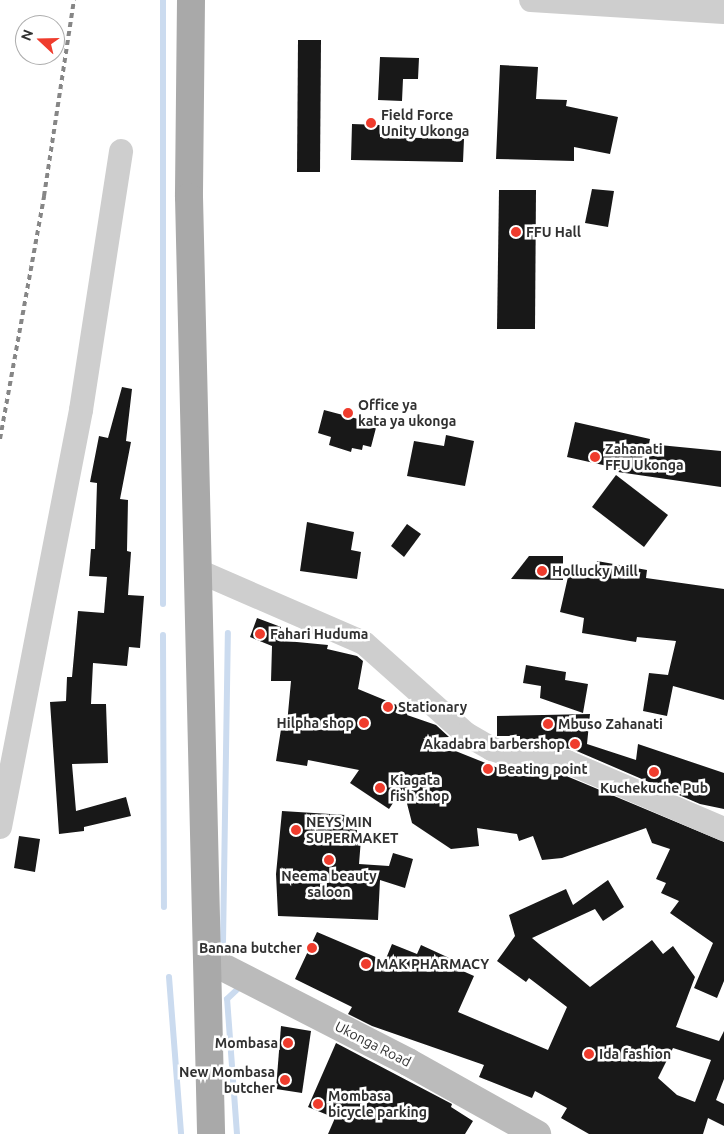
<!DOCTYPE html>
<html>
<head>
<meta charset="utf-8">
<style>
  body { margin:0 }
  #map { position:relative; width:724px; height:1134px; overflow:hidden; background:#fff; font-family:Ubuntu,sans-serif }
  div>[style] { position:absolute }
  [style*='--x'] { left:calc(var(--x)*1px); top:calc(var(--y)*1px); width:calc(var(--w)*1px); rotate:calc(var(--a)*1deg) }
  .stream>* { height:6px; margin:-3px; padding:0 3px; transform-origin:3px; border-radius:3px; background:#cbdbef }
  .building>* { inset:0; background:#181818 }
  .street>* { height:24px; margin:-12px; padding:0 12px; transform-origin:12px; border-radius:12px; background:#cecece }
  .secondary>* { height:28px; margin:-14px; padding:0 14px; transform-origin:14px; border-radius:14px; background:#bbb }
  .primary>* { height:28px; margin:-14px; padding:0 14px; transform-origin:14px; border-radius:14px; background:#a9a9a9 }
  .rail>* { height:4px; margin-top:-2px; transform-origin:0; background:repeating-linear-gradient(90deg,#868686 0 5px,transparent 0 9px) }
  .dots>* { width:14px; height:14px; translate:-50% -50%; box-sizing:border-box; border:2px solid #fff; border-radius:50% }
  span { translate:-50% -50%; white-space:nowrap; text-align:center; line-height:1.15; -webkit-text-stroke:5px #fff; paint-order:stroke }
  .poi-label { font-size:14px; color:#313131; font-weight:700 }
  .left { translate:0 -50%; text-align:left }
  .right { translate:-100% -50%; text-align:right }
  .street-label { font-size:14px; color:#313131 }
  .north { position:absolute; left:15px; top:15px; width:50px; height:50px; box-sizing:border-box; background:#fff; border:1px solid #adadad; border-radius:50%; rotate:291deg; font-size:14px; font-weight:700; line-height:20px; text-align:center; color:#313131 }
  .north::after { content:''; display:block; margin:auto; width:18px; height:22px; background:#ef3c2d; clip-path:polygon(50% 0,100% 100%,50% 72%,0 100%) }
</style>
</head>
<body>
<div id="map">
  <div class="stream">
    <div style="--x:163;--y:604;--w:604;--a:-90"></div>
    <div style="--x:163;--y:635;--w:272;--a:89.8"></div>
    <div style="--x:223;--y:943;--w:310;--a:-89.1"></div>
    <div style="--x:169;--y:977;--w:157;--a:85.6"></div>
    <div style="--x:237;--y:1134;--w:135;--a:-94.2"></div>
    <div style="--x:227;--y:999;--w:21;--a:-43"></div>
  </div>
  <div class="building">
    <div style="clip-path:polygon(298px 40px,321px 40px,320px 172px,297px 172px)"></div>
    <div style="clip-path:polygon(380px 57px,419px 58px,418px 79px,403px 79px,402px 101px,378px 100px)"></div>
    <div style="clip-path:polygon(500px 65px,538px 67px,536px 99px,567px 100px,566px 106px,618px 117px,610px 154px,574px 147px,574px 161px,496px 159px)"></div>
    <div style="clip-path:polygon(352px 124px,380px 125px,380px 137px,464px 139px,463px 162px,351px 160px)"></div>
    <div style="clip-path:polygon(592px 189px,614px 191px,608px 227px,585px 223px)"></div>
    <div style="clip-path:polygon(499px 190px,536px 190px,535px 329px,497px 329px)"></div>
    <div style="clip-path:polygon(122px 387px,132px 389px,126px 441px,131px 442px,120px 499px,128px 500px,127px 551px,131px 552px,128px 595px,144px 596px,140px 648px,129px 647px,127px 666px,93px 663px,91px 704px,106px 704px,108px 763px,72px 764px,76px 811px,126px 797px,131px 816px,84px 827px,84px 831px,59px 834px,50px 702px,66px 701px,67px 677px,72px 677px,78px 611px,104px 613px,107px 577px,89px 576px,91px 549px,95px 549px,97px 483px,90px 482px,99px 436px,108px 438px)"></div>
    <div style="clip-path:polygon(324px 410px,377px 424px,371px 447px,363px 445px,362px 450px,352px 448px,351px 452px,329px 445px,331px 437px,318px 433px)"></div>
    <div style="clip-path:polygon(575px 422px,650px 439px,649px 444px,721px 451px,721px 487px,618px 472px,621px 469px,567px 457px)"></div>
    <div style="clip-path:polygon(446px 435px,474px 441px,465px 486px,407px 476px,414px 441px,444px 446px)"></div>
    <div style="clip-path:polygon(616px 475px,668px 515px,644px 547px,592px 507px)"></div>
    <div style="clip-path:polygon(307px 522px,354px 532px,351px 550px,361px 552px,357px 579px,300px 571px)"></div>
    <div style="clip-path:polygon(407px 524px,421px 534px,404px 557px,391px 546px)"></div>
    <div style="clip-path:polygon(529px 556px,563px 556px,563px 580px,511px 579px)"></div>
    <div style="clip-path:polygon(597px 561px,647px 570px,646px 578px,724px 589px,724px 700px,673px 686px,667px 716px,643px 711px,649px 673px,668px 675px,676px 641px,637px 637px,636px 642px,582px 633px,584px 618px,560px 612px,570px 568px,595px 573px)"></div>
    <div style="clip-path:polygon(257px 618px,281px 627px,276px 640px,328px 645px,327px 649px,357px 656px,363px 661px,358px 689px,409px 710px,407px 715px,436px 725px,449px 737px,423px 738px,518px 776px,518px 771px,564px 775px,724px 842px,724px 981px,717px 998px,694px 988px,713px 943px,670px 913px,679px 901px,661px 893px,666px 883px,656px 879px,670px 849px,652px 843px,646px 828px,562px 858px,542px 860px,533px 836px,519px 841px,517px 834px,477px 828px,479px 846px,451px 849px,412px 823px,403px 788px,389px 809px,350px 783px,359px 770px,308px 760px,307px 766px,276px 761px,282px 723px,287px 724px,291px 681px,271px 681px,272px 646px,250px 637px)"></div>
    <div style="clip-path:polygon(526px 665px,566px 672px,565px 680px,588px 684px,583px 713px,540px 698px,541px 686px,523px 683px)"></div>
    <div style="clip-path:polygon(590px 714px,587px 744px,636px 760px,638px 744px,724px 773px,724px 809px,700px 804px,572px 749px,520px 744px,520px 736px,497px 736px,497px 716px)"></div>
    <div style="clip-path:polygon(282px 811px,346px 815px,346px 828px,357px 830px,356px 839px,361px 839px,359px 864px,389px 866px,393px 853px,413px 859px,405px 888px,380px 880px,378px 920px,278px 916px,276px 874px)"></div>
    <div style="clip-path:polygon(19px 836px,40px 839px,35px 872px,14px 868px)"></div>
    <div style="clip-path:polygon(evenodd,608px 880px,624px 907px,603px 921px,595px 909px,532px 938px,590px 987px,652px 940px,663px 954px,673px 946px,695px 977px,676px 1027px,719px 1041px,724px 1031px,724px 1079px,716px 1100px,724px 1104px,724px 1126px,708px 1118px,703px 1134px,589px 1134px,561px 1118px,567px 1108px,535px 1091px,532px 1098px,479px 1077px,484px 1065px,372px 1026px,348px 1014px,352px 1007px,295px 979px,317px 932px,385px 961px,392px 944px,417px 954px,421px 945px,458px 962px,456px 968px,474px 976px,458px 1012px,548px 1050px,567px 1007px,529px 978px,526px 982px,497px 961px,515px 936px,509px 915px,566px 889px,573px 905px,608px 880px,673px 1048px,711px 1060px,695px 1102px,677px 1095px,658px 1078px,673px 1048px)"></div>
    <div style="clip-path:polygon(281px 1026px,311px 1031px,302px 1093px,276px 1089px)"></div>
    <div style="clip-path:polygon(336px 1043px,452px 1104px,451px 1107px,473px 1121px,465px 1134px,328px 1134px,335px 1118px,308px 1107px)"></div>
  </div>
  <div class="street">
    <div style="--x:531;--y:0;--w:193;--a:3.6"></div>
    <div style="--x:196;--y:570;--w:183;--a:23.5"></div>
    <div style="--x:364;--y:643;--w:137;--a:41.7"></div>
    <div style="--x:466;--y:734;--w:30;--a:30"></div>
    <div style="--x:492;--y:749;--w:25;--a:18"></div>
    <div style="--x:516;--y:757;--w:51;--a:5.6"></div>
    <div style="--x:567;--y:762;--w:171;--a:23.1"></div>
    <div style="--x:0;--y:827;--w:425;--a:-79"></div>
    <div style="--x:81;--y:410;--w:262;--a:-81.2"></div>
  </div>
  <div class="secondary">
    <div style="--x:207;--y:959;--w:226;--a:27.1"></div>
    <div style="--x:408;--y:1062;--w:148;--a:29.2"></div>
  </div>
  <div class="primary">
    <div style="--x:191;--y:0;--w:197;--a:90.6"></div>
    <div style="--x:189;--y:197;--w:937;--a:88.65"></div>
  </div>
  <div class="rail">
    <div style="--x:0;--y:439;--w:247;--a:-79.7"></div>
    <div style="--x:44;--y:196;--w:198;--a:-81.3"></div>
  </div>
  <div class="dots">
    <div style="left:371px;top:123px;background:#ef3c2d"></div>
    <div style="left:516px;top:232px;background:#ef3c2d"></div>
    <div style="left:348px;top:413px;background:#ef3c2d"></div>
    <div style="left:595px;top:457px;background:#ef3c2d"></div>
    <div style="left:542px;top:571px;background:#ef3c2d"></div>
    <div style="left:260px;top:634px;background:#ef3c2d"></div>
    <div style="left:388px;top:707px;background:#ef3c2d"></div>
    <div style="left:364px;top:723px;background:#ef3c2d"></div>
    <div style="left:548px;top:724px;background:#ef3c2d"></div>
    <div style="left:575px;top:744px;background:#ef3c2d"></div>
    <div style="left:488px;top:769px;background:#ef3c2d"></div>
    <div style="left:654px;top:772px;background:#ef3c2d"></div>
    <div style="left:380px;top:788px;background:#ef3c2d"></div>
    <div style="left:296px;top:830px;background:#ef3c2d"></div>
    <div style="left:329px;top:860px;background:#ef3c2d"></div>
    <div style="left:312px;top:948px;background:#ef3c2d"></div>
    <div style="left:366px;top:964px;background:#ef3c2d"></div>
    <div style="left:288px;top:1043px;background:#ef3c2d"></div>
    <div style="left:589px;top:1054px;background:#ef3c2d"></div>
    <div style="left:285px;top:1080px;background:#ef3c2d"></div>
    <div style="left:318px;top:1104px;background:#ef3c2d"></div>
  </div>
  <div class="poi-label">
    <span class="left" style="left:381px;top:123px">Field Force<br>Unity Ukonga</span>
    <span class="left" style="left:526px;top:232px">FFU Hall</span>
    <span class="left" style="left:358px;top:413px">Office ya<br>kata ya ukonga</span>
    <span class="left" style="left:605px;top:457px">Zahanati<br>FFU Ukonga</span>
    <span class="left" style="left:552px;top:571px">Hollucky Mill</span>
    <span class="left" style="left:270px;top:634px">Fahari Huduma</span>
    <span class="left" style="left:398px;top:707px">Stationary</span>
    <span class="right" style="left:354px;top:723px">Hilpha shop</span>
    <span class="left" style="left:558px;top:724px">Mbuso Zahanati</span>
    <span class="right" style="left:565px;top:744px">Akadabra barbershop</span>
    <span class="left" style="left:498px;top:769px">Beating point</span>
    <span class="left" style="left:390px;top:788px">Kiagata<br>fish shop</span>
    <span style="left:654px;top:788px">Kuchekuche Pub</span>
    <span class="left" style="left:306px;top:830px">NEYS MIN<br>SUPERMAKET</span>
    <span style="left:329px;top:884px">Neema beauty<br>saloon</span>
    <span class="right" style="left:302px;top:948px">Banana butcher</span>
    <span class="left" style="left:376px;top:964px">MAK PHARMACY</span>
    <span class="right" style="left:278px;top:1043px">Mombasa</span>
    <span class="left" style="left:599px;top:1054px">Ida fashion</span>
    <span class="right" style="left:275px;top:1080px">New Mombasa<br>butcher</span>
    <span class="left" style="left:328px;top:1104px">Mombasa<br>bicycle parking</span>
  </div>
  <div class="street-label">
    <span style="left:373px;top:1044px;rotate:27deg">Ukonga Road</span>
  </div>
  <div class="north">N</div>
</div>
</body>
</html>
